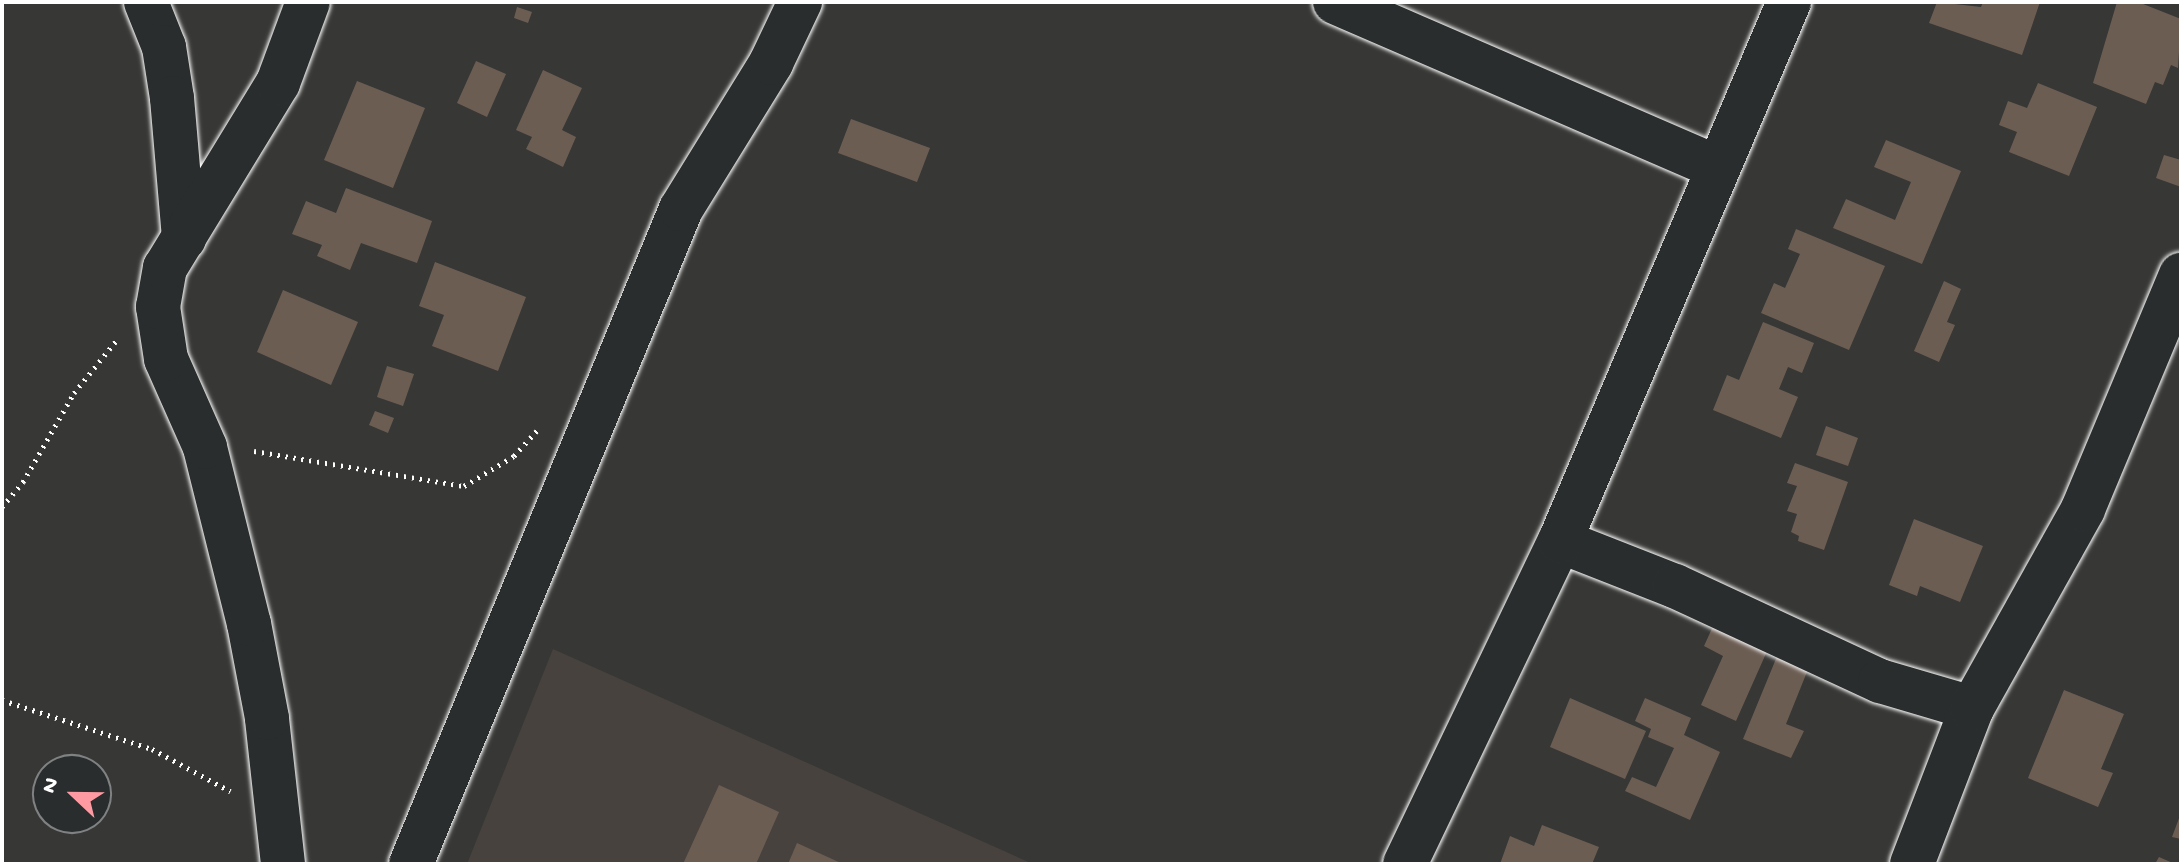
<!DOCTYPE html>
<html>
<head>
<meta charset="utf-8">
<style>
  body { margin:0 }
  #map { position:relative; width:2183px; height:866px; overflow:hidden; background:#373735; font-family:"Gochi Hand",sans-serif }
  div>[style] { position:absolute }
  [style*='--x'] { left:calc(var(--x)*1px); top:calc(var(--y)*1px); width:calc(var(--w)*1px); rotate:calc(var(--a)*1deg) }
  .built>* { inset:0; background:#47423e }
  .building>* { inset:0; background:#6c5d53 }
  .path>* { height:5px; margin-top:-2.5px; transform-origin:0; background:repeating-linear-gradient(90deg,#fff 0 2px,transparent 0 8px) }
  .roads { filter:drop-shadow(0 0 2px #fff) drop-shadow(0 0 2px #fff) }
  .minor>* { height:44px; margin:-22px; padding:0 22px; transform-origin:22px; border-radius:22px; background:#2a2d2e }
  span { translate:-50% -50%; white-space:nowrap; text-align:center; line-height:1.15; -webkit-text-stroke:8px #2a2d2e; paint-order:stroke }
  .frame { position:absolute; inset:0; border:4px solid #fff; pointer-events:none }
  .north { position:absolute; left:32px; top:754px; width:80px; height:80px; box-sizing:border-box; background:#2a2d2e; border:2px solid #7f8182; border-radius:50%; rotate:292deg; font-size:22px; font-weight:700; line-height:32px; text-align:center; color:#fff }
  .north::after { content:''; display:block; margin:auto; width:28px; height:36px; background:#ff9aa2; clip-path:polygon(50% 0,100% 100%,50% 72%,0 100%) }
</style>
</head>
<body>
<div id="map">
  <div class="built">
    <div style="clip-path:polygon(553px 649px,1033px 864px,467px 864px)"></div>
  </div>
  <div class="building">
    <div style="clip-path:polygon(1937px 2px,1981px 7px,1983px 2px,2040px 2px,2022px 55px,1929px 23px)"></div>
    <div style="clip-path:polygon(2117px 2px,2138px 2px,2181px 19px,2178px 68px,2171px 65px,2163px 85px,2155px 82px,2146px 104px,2093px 83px)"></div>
    <div style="clip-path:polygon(517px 7px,532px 12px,528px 23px,514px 18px)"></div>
    <div style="clip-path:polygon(476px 61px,506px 74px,487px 117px,457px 103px)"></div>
    <div style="clip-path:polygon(543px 70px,582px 88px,562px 130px,576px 137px,563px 167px,526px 149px,532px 137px,516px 130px)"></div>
    <div style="clip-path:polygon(357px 81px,425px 108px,393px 188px,324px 160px)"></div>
    <div style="clip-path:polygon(2038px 83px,2097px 107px,2069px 176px,2009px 152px,2017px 132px,1999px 125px,2008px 101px,2027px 108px)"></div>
    <div style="clip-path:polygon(851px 119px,930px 148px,917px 182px,838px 153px)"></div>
    <div style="clip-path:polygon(1886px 140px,1961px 171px,1922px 264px,1833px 228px,1846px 199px,1895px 220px,1911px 182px,1874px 167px)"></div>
    <div style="clip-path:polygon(2164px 155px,2181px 160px,2181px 187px,2156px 178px)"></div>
    <div style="clip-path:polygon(346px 188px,432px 221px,417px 263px,361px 243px,350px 270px,317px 256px,322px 245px,292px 234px,306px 201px,336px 213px)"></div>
    <div style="clip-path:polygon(1796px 229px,1885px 266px,1849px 350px,1761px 313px,1774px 283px,1785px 288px,1800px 254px,1788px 249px)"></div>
    <div style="clip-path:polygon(435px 262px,526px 297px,498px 371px,432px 346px,444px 315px,419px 306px)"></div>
    <div style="clip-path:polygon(1944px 281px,1961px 289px,1947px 322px,1955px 325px,1939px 362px,1914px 351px)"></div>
    <div style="clip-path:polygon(283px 290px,358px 322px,331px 385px,257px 352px)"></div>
    <div style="clip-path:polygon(1763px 322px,1814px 343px,1802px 373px,1788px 367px,1779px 389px,1798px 397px,1781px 438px,1713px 410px,1727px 375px,1739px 380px)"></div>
    <div style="clip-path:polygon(387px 366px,414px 374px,403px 406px,377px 397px)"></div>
    <div style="clip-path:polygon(375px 411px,394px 418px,388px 433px,369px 425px)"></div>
    <div style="clip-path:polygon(1826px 426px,1858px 438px,1848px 466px,1816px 455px)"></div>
    <div style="clip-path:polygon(1795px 463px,1848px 482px,1824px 550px,1798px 541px,1799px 536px,1791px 532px,1797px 514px,1787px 511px,1797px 486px,1787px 483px)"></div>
    <div style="clip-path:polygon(1914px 519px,1983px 546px,1960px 602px,1920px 586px,1917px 596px,1889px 585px)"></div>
    <div style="clip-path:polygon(1714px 624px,1768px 649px,1736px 721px,1701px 705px,1723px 656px,1704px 646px)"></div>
    <div style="clip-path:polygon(1780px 649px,1811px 662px,1786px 724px,1804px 731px,1791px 758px,1743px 739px)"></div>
    <div style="clip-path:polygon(2064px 690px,2124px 714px,2101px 769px,2113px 773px,2098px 807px,2028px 778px)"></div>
    <div style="clip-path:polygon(1570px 698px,1646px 731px,1625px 779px,1550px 747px)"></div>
    <div style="clip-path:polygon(1645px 698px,1691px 718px,1684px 735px,1720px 752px,1690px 820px,1625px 791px,1632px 777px,1656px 787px,1674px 748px,1648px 737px,1651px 729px,1635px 721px)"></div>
    <div style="clip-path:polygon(719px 785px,779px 812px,756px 864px,683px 864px)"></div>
    <div style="clip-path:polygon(2181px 813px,2181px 839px,2172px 837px)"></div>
    <div style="clip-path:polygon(1542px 825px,1599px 847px,1592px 864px,1500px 864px,1510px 836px,1534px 846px)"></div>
    <div style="clip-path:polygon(797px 843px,843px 864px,788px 864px)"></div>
    <div style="clip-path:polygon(2159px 857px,2175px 864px,2155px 864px)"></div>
  </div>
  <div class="path">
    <div style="--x:254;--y:451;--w:213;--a:9.5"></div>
    <div style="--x:464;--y:486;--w:58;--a:-31"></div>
    <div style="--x:514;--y:456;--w:38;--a:-48"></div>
    <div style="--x:2;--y:507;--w:33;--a:-50"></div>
    <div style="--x:23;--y:482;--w:103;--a:-60.2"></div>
    <div style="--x:74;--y:393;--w:67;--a:-51.1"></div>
    <div style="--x:2;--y:700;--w:158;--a:18.1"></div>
    <div style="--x:152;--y:749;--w:89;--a:28.3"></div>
  </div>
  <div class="roads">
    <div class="minor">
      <div style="--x:146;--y:2;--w:48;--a:68.2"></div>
      <div style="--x:164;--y:47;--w:52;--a:81.1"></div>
      <div style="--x:172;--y:98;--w:141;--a:85.1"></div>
      <div style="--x:1335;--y:2;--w:417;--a:23.4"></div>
      <div style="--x:1560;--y:541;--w:123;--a:21.4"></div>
      <div style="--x:1675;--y:586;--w:226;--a:24.9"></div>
      <div style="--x:1880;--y:681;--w:96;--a:16.4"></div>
      <div style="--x:283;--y:864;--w:147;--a:-96.3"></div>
      <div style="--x:267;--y:718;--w:96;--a:-100.8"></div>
      <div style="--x:249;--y:624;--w:182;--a:-104"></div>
      <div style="--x:205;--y:447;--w:96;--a:-113.9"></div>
      <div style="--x:166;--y:359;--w:53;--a:-98.7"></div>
      <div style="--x:158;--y:307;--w:40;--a:-80"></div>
      <div style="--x:165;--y:268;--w:217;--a:-58.6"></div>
      <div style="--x:278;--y:83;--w:86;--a:-69.7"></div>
      <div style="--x:411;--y:864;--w:708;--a:-67.6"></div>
      <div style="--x:681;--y:209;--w:172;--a:-58.3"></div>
      <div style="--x:771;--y:63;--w:68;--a:-64.6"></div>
      <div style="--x:1405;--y:864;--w:358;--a:-64.4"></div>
      <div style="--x:1560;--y:541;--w:586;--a:-66.98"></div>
      <div style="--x:1912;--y:864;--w:167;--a:-69"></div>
      <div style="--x:1972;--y:708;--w:228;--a:-60.8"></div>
      <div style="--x:2083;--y:509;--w:254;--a:-67.3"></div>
    </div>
  </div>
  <div class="frame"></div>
  <div class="north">N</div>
</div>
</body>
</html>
